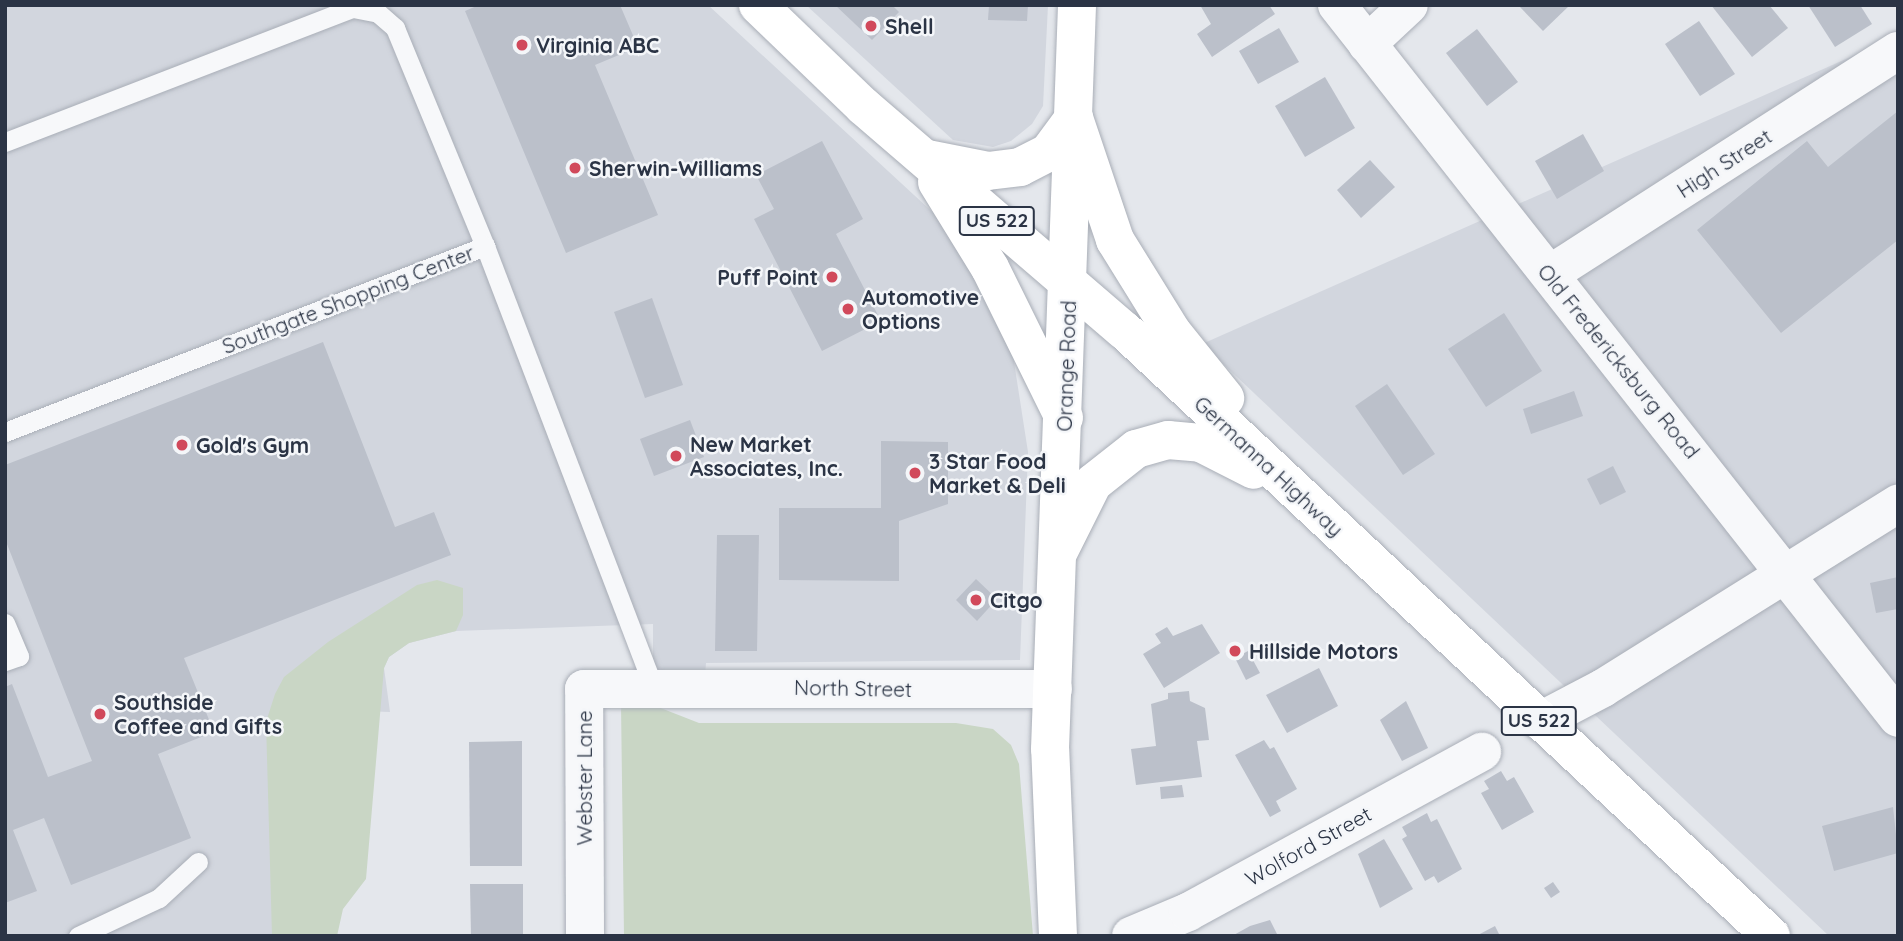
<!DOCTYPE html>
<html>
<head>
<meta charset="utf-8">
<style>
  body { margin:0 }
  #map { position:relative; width:1903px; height:941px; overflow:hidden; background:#e4e7ec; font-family:Quicksand,sans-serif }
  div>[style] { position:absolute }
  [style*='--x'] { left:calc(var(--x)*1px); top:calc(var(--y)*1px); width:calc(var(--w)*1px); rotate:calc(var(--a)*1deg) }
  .built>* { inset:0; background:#d2d6de }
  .green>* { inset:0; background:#c9d6c5 }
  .building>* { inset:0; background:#bbc0ca }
  .roads { filter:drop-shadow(0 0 2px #a9aeb7) drop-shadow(0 0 2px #a9aeb7) }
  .lane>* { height:19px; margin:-9.5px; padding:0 9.5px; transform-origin:9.5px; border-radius:9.5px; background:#f7f8fa }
  .street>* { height:38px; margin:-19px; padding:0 19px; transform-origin:19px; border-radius:19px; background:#f7f8fa }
  .secondary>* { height:38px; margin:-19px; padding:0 19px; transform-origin:19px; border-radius:19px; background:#fff }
  .primary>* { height:38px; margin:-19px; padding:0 19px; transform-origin:19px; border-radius:19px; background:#fff }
  .dots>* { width:19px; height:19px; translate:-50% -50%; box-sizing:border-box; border:4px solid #f4f6f9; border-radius:50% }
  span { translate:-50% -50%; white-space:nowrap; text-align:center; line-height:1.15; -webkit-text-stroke:5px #f4f6f9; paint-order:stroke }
  .shield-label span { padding:2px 5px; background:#f4f6f9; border:2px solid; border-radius:5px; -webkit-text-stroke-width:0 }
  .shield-label { font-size:19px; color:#2b3445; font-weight:700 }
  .poi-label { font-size:21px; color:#2b3445; font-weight:700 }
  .left { translate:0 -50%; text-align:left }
  .right { translate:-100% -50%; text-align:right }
  .street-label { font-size:21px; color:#2b3445 }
  .frame { position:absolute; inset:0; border:7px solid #2b3445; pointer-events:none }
</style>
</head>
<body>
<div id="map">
  <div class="built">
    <div style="clip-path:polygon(5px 5px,708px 5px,940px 219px,963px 250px,1012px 349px,1028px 452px,1020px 660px,706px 663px,704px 687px,653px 686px,653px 624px,456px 631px,409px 643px,389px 657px,384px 668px,390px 712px,329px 710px,315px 936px,5px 936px)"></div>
    <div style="clip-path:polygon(806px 5px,1048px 5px,1043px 106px,1032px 124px,1011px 141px,993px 147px,953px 140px)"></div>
    <div style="clip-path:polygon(1898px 36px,1898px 936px,1829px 936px,1202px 344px)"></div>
  </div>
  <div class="green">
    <div style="clip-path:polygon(437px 580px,463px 588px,463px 615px,456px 631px,409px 643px,389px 657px,384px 668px,366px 879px,343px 909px,337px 936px,272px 936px,266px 722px,275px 694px,284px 677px,328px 642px,417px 585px)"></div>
    <div style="clip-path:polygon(621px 704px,653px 705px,699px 723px,956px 723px,993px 729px,1011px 745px,1019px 764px,1033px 936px,624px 936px)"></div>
  </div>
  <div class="building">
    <div style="clip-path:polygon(479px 5px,620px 5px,638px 47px,595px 65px,658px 215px,566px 253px,465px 11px)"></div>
    <div style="clip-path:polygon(835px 5px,892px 5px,899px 12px,872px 40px)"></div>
    <div style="clip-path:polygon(989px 5px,1028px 5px,1027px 21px,988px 20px)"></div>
    <div style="clip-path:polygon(1200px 5px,1269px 5px,1275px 14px,1212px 57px,1197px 34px,1211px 24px)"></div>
    <div style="clip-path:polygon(1518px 5px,1570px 5px,1543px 31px)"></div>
    <div style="clip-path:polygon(1711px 5px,1769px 5px,1788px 28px,1752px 57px)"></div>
    <div style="clip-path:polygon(1808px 5px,1860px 5px,1872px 24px,1835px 47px)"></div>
    <div style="clip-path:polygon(1699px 21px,1735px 74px,1700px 96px,1665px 44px)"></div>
    <div style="clip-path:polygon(1279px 28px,1299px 62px,1258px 84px,1239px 51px)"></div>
    <div style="clip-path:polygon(1477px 29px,1518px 82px,1487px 106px,1446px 53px)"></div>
    <div style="clip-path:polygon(1325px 77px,1355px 128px,1305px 157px,1275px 106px)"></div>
    <div style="clip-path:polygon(1898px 111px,1898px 240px,1781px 333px,1697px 230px,1807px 141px,1828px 167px)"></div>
    <div style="clip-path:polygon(1583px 134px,1604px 171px,1557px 199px,1535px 161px)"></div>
    <div style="clip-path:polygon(822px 141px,863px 219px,836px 234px,881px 321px,822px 351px,754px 219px,774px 209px,756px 175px)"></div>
    <div style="clip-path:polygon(1370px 160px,1395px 187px,1361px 218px,1337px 190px)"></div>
    <div style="clip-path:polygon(652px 298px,683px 385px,645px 398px,614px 312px)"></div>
    <div style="clip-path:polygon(1504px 313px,1542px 371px,1486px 407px,1448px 349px)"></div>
    <div style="clip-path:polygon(323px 342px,395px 527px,434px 512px,451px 555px,184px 658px,214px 732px,158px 754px,191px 838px,71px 885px,44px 818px,13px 830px,37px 891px,5px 903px,5px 687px,12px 684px,48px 777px,92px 761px,5px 539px,5px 465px)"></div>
    <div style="clip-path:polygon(1387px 384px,1435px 454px,1403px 475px,1355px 406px)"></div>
    <div style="clip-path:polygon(1574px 391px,1583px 416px,1531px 434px,1523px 409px)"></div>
    <div style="clip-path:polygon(690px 420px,704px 457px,654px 476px,640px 439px)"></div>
    <div style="clip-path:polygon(881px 441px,948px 442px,948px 504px,899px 521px,899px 581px,779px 580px,779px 508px,881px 508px)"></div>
    <div style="clip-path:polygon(1613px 466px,1626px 492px,1600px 505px,1587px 479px)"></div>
    <div style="clip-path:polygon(717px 535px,759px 535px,757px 651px,715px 651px)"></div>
    <div style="clip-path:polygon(1898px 577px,1898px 609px,1876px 613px,1870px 583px)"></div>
    <div style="clip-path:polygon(976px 579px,997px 599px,977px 621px,956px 600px)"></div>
    <div style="clip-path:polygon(1202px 624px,1220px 653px,1164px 688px,1143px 654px,1161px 643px,1155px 634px,1167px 627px,1173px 636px)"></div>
    <div style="clip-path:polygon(1248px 651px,1260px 673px,1246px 680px,1235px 658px)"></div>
    <div style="clip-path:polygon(1319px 668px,1338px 706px,1287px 733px,1266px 695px)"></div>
    <div style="clip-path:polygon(1189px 691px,1190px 701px,1205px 708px,1209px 740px,1197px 741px,1202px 777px,1136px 785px,1131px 749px,1156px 746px,1151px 704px,1168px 699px,1168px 693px)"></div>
    <div style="clip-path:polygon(1406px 701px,1428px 748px,1402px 761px,1380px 720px)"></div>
    <div style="clip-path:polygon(1264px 740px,1270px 749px,1274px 747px,1297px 789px,1276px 801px,1281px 811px,1270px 817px,1235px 755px)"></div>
    <div style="clip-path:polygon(522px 741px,522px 866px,470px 866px,469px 742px)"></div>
    <div style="clip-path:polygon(1501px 771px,1507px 781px,1514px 777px,1534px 812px,1502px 830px,1481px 793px,1489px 789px,1484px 781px)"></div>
    <div style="clip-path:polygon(1182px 785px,1184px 797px,1161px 799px,1160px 787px)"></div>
    <div style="clip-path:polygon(1893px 807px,1898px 853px,1834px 871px,1822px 826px)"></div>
    <div style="clip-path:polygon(1427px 813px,1431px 822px,1437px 819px,1462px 869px,1438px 883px,1434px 876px,1425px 881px,1402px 839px,1407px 836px,1402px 827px)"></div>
    <div style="clip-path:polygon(1384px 839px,1413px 889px,1380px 908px,1358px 854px)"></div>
    <div style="clip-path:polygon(1553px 882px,1560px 892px,1551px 898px,1544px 888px)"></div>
    <div style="clip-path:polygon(470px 884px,523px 884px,523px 936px,471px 936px)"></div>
    <div style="clip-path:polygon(1270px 920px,1278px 936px,1232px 936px,1250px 926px)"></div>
    <div style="clip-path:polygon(1495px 926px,1500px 936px,1476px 936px)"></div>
  </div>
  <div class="roads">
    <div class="lane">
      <div style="--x:5;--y:142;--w:373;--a:-21.1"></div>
      <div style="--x:353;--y:8;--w:25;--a:11"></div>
      <div style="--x:378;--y:13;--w:23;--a:41"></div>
      <div style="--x:395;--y:28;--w:236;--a:67.6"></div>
      <div style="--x:485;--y:246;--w:471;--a:69.1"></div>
      <div style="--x:5;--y:432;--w:515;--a:-21.18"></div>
      <div style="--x:5;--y:623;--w:36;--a:67"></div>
      <div style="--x:19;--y:656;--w:15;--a:160"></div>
      <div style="--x:78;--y:936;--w:89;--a:-25.1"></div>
      <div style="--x:159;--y:898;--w:53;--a:-42.7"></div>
    </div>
    <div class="street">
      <div style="--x:1337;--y:5;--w:907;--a:51.8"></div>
      <div style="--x:1367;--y:44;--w:57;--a:-42.9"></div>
      <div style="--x:1550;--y:274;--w:413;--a:-32.7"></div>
      <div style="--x:1540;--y:721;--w:71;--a:-27.6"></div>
      <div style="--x:1603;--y:688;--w:348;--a:-32"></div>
      <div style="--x:585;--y:936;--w:247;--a:-90.2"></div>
      <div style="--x:584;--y:689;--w:469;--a:0"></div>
      <div style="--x:1131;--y:936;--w:62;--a:-22.8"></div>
      <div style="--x:1188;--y:912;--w:335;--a:-28.6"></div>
    </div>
    <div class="secondary">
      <div style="--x:1058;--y:936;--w:187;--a:-92.4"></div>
      <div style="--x:1050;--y:749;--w:744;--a:-87.92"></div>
    </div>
    <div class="primary">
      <div style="--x:758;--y:5;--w:146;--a:43.9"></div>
      <div style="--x:863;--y:106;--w:345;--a:40.7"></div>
      <div style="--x:1125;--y:331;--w:885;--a:43.12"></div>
      <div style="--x:1074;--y:118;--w:129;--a:71.4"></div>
      <div style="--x:1115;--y:240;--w:108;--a:58.2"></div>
      <div style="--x:1172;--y:332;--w:85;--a:51.2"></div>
      <div style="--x:927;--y:159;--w:62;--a:11.1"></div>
      <div style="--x:988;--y:171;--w:32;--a:-7"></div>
      <div style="--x:1020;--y:167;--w:31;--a:-27"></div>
      <div style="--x:1048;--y:153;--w:44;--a:-53.4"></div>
      <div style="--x:937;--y:182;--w:101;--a:58.4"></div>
      <div style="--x:990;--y:268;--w:167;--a:63.7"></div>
      <div style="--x:1059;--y:551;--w:76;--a:-63.4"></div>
      <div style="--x:1093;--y:483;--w:55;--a:-38.3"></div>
      <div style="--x:1136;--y:449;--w:33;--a:-16"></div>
      <div style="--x:1168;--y:440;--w:33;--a:5"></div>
      <div style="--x:1201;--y:443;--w:59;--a:27"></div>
    </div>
  </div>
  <div class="dots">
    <div style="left:871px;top:26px;background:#d1495b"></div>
    <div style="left:522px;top:45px;background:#d1495b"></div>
    <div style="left:575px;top:168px;background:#d1495b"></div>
    <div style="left:832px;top:277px;background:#d1495b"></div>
    <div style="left:848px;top:309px;background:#d1495b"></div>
    <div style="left:182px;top:445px;background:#d1495b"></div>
    <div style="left:676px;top:456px;background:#d1495b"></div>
    <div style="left:915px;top:473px;background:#d1495b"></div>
    <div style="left:976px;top:600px;background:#d1495b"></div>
    <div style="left:1235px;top:651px;background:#d1495b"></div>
    <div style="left:100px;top:714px;background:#d1495b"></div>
  </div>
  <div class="shield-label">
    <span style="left:997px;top:221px">US 522</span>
    <span style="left:1539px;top:721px">US 522</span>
  </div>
  <div class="poi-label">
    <span class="left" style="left:885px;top:26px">Shell</span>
    <span class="left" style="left:536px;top:45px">Virginia ABC</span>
    <span class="left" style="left:589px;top:168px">Sherwin-Williams</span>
    <span class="right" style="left:818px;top:277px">Puff Point</span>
    <span class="left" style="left:862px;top:309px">Automotive<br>Options</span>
    <span class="left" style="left:690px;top:456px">New Market<br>Associates, Inc.</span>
    <span class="left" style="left:196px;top:445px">Gold's Gym</span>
    <span class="left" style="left:929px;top:473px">3 Star Food<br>Market &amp; Deli</span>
    <span class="left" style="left:990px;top:600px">Citgo</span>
    <span class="left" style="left:1249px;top:651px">Hillside Motors</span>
    <span class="left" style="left:114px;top:714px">Southside<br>Coffee and Gifts</span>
  </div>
  <div class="street-label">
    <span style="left:1724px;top:163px;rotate:-33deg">High Street</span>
    <span style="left:348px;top:299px;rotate:-21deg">Southgate Shopping Center</span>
    <span style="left:1619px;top:361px;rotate:51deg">Old Fredericksburg Road</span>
    <span style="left:1066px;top:366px;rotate:-88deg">Orange Road</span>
    <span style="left:1269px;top:466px;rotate:43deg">Germanna Highway</span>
    <span style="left:853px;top:688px;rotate:1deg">North Street</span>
    <span style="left:584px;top:778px;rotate:-90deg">Webster Lane</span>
    <span style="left:1308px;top:846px;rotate:-29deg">Wolford Street</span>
  </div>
  <div class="frame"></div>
</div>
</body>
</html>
